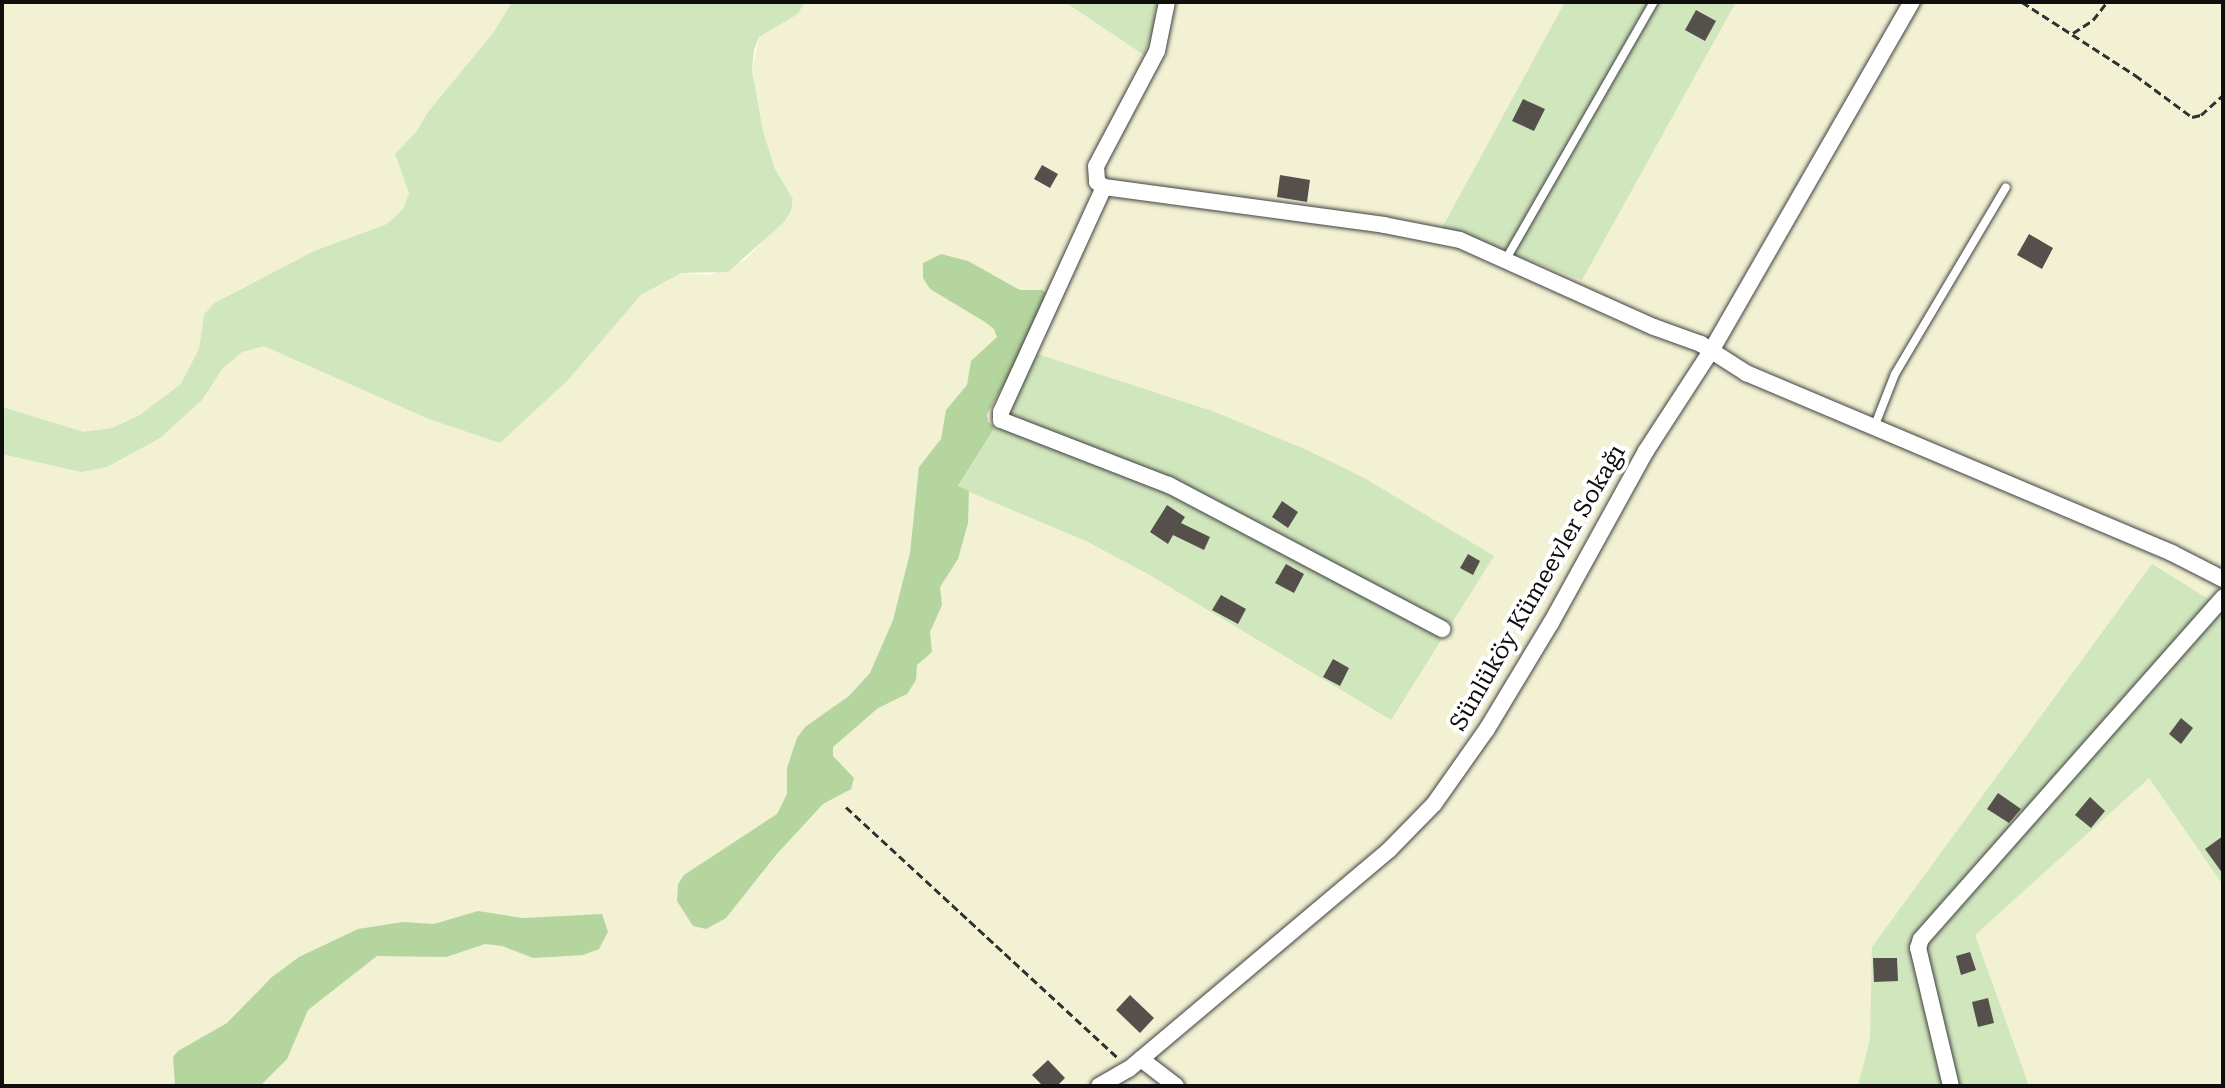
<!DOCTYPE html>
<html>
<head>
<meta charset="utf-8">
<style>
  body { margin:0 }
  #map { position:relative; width:2225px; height:1088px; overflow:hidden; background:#fefcf1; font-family:"Roboto Serif",serif }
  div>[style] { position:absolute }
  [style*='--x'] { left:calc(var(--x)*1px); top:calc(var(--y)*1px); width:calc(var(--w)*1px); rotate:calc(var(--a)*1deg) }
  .farmland>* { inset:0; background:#f2f1d3 }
  .green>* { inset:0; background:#d0e6bd }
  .forest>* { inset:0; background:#b4d59e }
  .building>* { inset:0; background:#56504c }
  .path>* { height:3px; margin-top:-1.5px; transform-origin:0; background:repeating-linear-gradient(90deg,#303030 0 8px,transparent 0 12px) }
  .roads { filter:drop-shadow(0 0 2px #414141) drop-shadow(0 0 2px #414141) }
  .lane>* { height:8px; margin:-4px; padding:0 4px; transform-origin:4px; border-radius:4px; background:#fff }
  .street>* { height:16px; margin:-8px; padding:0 8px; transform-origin:8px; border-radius:8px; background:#fff }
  span { translate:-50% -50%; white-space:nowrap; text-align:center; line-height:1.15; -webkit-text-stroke:8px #fff; paint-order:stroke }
  .street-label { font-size:24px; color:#0e0e0e }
  .frame { position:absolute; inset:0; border:4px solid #0e0e0e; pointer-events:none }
</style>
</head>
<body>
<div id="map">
  <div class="farmland">
    <div style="clip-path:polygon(2px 2px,512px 2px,493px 33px,428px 112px,416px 132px,395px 154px,409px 193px,403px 209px,387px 224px,314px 251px,269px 275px,264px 346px,305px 363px,548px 397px,568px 380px,641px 295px,681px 273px,710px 275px,745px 260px,791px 211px,793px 199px,775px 169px,763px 131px,752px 70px,759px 37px,798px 14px,805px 2px,2223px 2px,2223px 1086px,2px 1086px)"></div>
  </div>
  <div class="green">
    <div style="clip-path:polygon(512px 2px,805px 2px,798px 14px,759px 37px,754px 50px,752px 70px,763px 131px,775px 169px,793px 199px,791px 211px,784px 222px,728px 272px,681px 273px,641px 295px,568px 380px,500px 443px,429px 419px,264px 346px,242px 352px,222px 369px,202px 400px,160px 438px,107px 467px,81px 472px,2px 454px,2px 407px,84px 432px,112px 428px,140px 415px,181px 384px,199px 349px,204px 315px,213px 304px,314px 251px,387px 224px,403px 209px,409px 193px,395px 154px,416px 132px,428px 112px,493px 33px)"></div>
    <div style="clip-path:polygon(1065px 2px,1156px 2px,1153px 31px,1144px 55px)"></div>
    <div style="clip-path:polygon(1565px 2px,1736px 2px,1582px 280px,1442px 228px)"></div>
    <div style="clip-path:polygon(1034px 353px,1212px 411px,1305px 449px,1366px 479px,1494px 556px,1391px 720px,1148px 574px,1088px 542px,958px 487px,1004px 413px)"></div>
    <div style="clip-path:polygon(2152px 564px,2223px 608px,2223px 885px,2149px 778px,1975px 935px,2029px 1086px,1858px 1086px,1870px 1039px,1872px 947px)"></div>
  </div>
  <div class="forest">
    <div style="clip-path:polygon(941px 254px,968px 261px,1020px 290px,1042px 290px,1049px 295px,1030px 339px,987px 414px,988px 422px,995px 427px,958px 486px,969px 491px,968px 523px,958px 559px,940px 587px,942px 605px,930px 632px,932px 652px,917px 665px,916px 680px,907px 694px,878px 708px,833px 747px,833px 756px,854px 778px,851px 789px,823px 804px,776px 855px,726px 918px,706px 929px,693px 926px,677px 901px,678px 884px,684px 875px,777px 814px,787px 794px,787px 768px,797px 738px,805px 727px,849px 696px,870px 673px,893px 620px,910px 553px,919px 467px,941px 439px,946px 410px,967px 385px,971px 361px,997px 337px,994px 329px,985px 322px,930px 289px,923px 278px,923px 263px)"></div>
    <div style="clip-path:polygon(478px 911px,523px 918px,602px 914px,608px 932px,599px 949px,583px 955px,533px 958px,502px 946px,485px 944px,446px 957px,377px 956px,308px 1010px,287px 1059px,260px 1086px,175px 1086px,173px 1057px,178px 1051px,227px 1023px,272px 977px,299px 957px,358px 929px,403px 922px,434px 924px)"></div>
  </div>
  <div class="building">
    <div style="clip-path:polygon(1696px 10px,1716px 21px,1705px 41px,1685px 30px)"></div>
    <div style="clip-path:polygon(1523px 99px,1545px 109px,1534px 131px,1512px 121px)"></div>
    <div style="clip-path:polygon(1042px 165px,1058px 174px,1050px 188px,1034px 179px)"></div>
    <div style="clip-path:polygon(1280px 175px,1310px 180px,1307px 202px,1277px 197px)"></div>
    <div style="clip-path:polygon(2029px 234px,2053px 248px,2042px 269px,2017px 255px)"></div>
    <div style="clip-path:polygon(1282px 501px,1298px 512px,1288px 528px,1272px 517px)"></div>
    <div style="clip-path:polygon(1167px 505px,1185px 517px,1181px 523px,1210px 537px,1204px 550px,1173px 535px,1168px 544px,1150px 532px)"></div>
    <div style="clip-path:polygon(1468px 554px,1480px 561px,1473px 575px,1460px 568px)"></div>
    <div style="clip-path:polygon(1286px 564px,1304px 574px,1294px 593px,1275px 583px)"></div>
    <div style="clip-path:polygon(1221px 595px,1246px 609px,1238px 624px,1212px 610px)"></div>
    <div style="clip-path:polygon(1333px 659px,1349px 668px,1340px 686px,1323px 677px)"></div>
    <div style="clip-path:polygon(2181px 718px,2193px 728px,2181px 744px,2169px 734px)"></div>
    <div style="clip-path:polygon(1998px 793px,2021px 809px,2009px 823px,1987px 809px)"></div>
    <div style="clip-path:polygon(2090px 797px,2105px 811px,2091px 828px,2075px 815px)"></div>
    <div style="clip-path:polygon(2223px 836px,2223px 874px,2205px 849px)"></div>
    <div style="clip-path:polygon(1970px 952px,1976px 970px,1961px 975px,1956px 956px)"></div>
    <div style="clip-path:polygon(1873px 958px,1897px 958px,1898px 981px,1874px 982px)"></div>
    <div style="clip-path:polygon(1130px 995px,1154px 1018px,1140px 1033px,1116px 1010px)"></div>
    <div style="clip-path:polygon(1988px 998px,1994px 1023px,1978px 1027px,1972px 1002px)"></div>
    <div style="clip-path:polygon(1048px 1060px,1065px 1078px,1057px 1086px,1043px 1086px,1032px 1075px)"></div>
  </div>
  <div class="path">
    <div style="--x:2022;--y:2;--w:135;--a:32.9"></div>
    <div style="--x:2135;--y:75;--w:71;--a:36.4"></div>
    <div style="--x:2192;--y:117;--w:9;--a:-13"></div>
    <div style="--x:2201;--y:115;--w:30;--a:-42"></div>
    <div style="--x:2073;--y:33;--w:24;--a:-33"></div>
    <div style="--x:2093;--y:20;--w:23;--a:-52"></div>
    <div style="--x:846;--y:807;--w:370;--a:42.7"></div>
  </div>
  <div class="roads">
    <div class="lane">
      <div style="--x:1506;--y:259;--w:297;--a:-60.1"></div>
      <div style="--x:1875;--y:425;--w:55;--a:-68.6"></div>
      <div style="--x:1895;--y:374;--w:217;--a:-59.3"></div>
    </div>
    <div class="street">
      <div style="--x:1167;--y:2;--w:50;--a:101.5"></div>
      <div style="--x:1157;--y:51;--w:130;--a:117.9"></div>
      <div style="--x:1096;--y:166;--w:16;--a:86"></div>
      <div style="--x:1097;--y:182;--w:9;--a:36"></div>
      <div style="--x:1104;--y:187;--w:283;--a:7.7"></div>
      <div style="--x:1384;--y:225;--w:77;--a:11.2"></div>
      <div style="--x:1460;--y:240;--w:213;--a:24.2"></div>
      <div style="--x:1654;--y:327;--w:50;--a:19.9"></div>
      <div style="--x:1701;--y:344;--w:54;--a:32.8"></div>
      <div style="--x:1746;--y:373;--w:462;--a:22.9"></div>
      <div style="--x:2172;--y:553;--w:57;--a:27"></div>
      <div style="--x:1104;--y:187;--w:247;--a:114.6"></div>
      <div style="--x:1001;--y:412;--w:8;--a:90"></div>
      <div style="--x:1001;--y:420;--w:180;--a:21.2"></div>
      <div style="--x:1169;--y:485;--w:309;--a:27.8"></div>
      <div style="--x:1141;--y:1059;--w:44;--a:37.6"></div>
      <div style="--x:1099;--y:1086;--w:34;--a:-30"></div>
      <div style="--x:1129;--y:1069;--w:340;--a:-40.1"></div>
      <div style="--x:1389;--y:850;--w:64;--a:-45.6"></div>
      <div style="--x:1434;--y:804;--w:92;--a:-54.8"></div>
      <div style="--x:1487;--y:729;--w:124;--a:-58.9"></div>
      <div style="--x:1551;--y:623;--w:196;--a:-61.1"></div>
      <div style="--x:1646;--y:451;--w:119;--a:-57"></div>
      <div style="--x:1711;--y:351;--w:403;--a:-60.1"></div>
      <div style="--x:1951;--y:1086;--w:142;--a:-103.4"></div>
      <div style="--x:1918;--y:948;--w:9;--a:-72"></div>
      <div style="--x:1921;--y:939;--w:456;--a:-48.5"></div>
    </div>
  </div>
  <div class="street-label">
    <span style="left:1538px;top:588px;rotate:-60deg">Sünlüköy Kümeevler Sokağı</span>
  </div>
  <div class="frame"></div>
</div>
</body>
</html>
